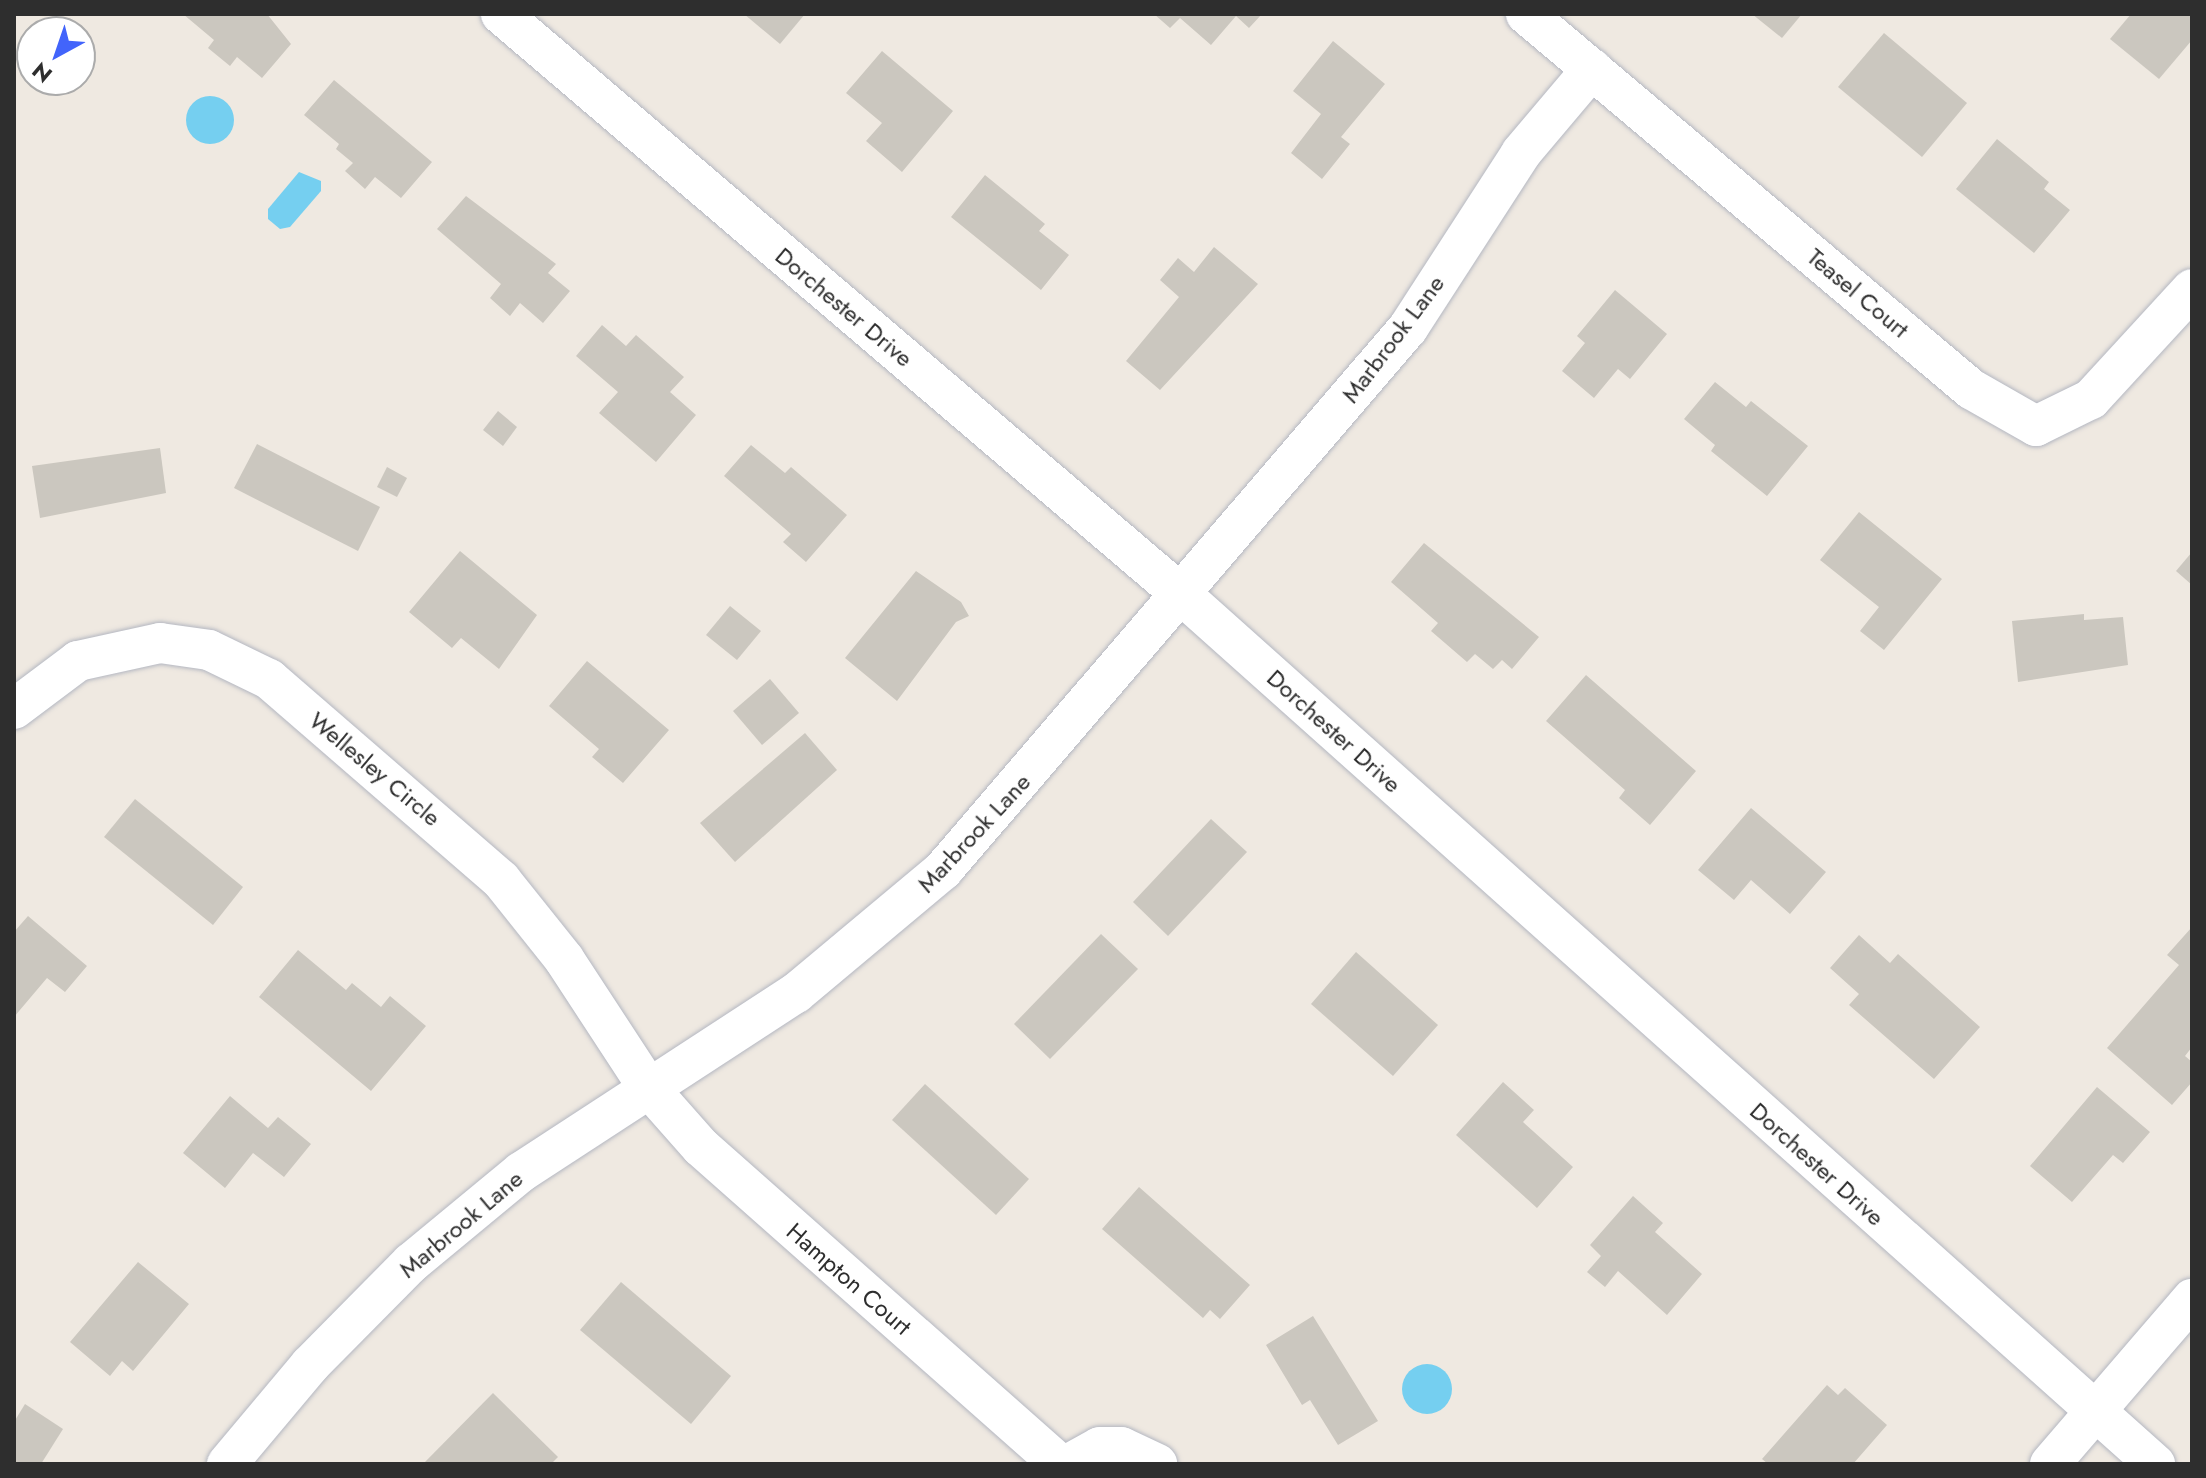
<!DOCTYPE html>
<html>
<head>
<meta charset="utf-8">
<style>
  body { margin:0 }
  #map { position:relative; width:2206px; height:1478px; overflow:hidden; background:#efe9e1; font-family:Jost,sans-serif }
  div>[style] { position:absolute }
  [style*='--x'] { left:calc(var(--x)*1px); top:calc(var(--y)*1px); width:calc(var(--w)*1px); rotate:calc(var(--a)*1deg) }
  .water>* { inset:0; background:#75cff0 }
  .round { border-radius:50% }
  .building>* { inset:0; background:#cbc7bf }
  .roads { filter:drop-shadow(0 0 2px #b4b7c1) drop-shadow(0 0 2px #b4b7c1) }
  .minor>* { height:40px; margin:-20px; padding:0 20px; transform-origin:20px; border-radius:20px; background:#fff }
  span { translate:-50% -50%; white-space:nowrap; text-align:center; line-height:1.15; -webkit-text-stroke:7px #fff; paint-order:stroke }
  .street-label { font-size:24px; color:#2e2e2e }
  .frame { position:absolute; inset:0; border:16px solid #2e2e2e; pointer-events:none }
  .north { position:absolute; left:16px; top:16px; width:80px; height:80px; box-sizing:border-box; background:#fff; border:2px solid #ababab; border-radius:50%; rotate:220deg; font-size:22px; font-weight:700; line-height:32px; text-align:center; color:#2e2e2e }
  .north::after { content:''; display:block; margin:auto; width:28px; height:36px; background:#4264fb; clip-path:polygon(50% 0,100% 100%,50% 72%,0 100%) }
</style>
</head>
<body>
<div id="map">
  <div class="water">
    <div class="round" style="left:186px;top:96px;width:48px;height:48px"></div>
    <div style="clip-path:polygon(299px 172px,321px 181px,321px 191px,290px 227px,280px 229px,268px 219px,268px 209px)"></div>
    <div class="round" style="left:1402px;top:1364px;width:50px;height:50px"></div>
  </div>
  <div class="building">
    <div style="clip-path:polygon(183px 14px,267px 14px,291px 44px,262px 78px,237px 57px,230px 66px,208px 48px,214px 40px)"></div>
    <div style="clip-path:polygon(744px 14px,805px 14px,780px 44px)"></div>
    <div style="clip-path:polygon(1154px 14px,1262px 14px,1249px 28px,1236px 16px,1211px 45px,1180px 18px,1170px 28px)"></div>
    <div style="clip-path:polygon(1752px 14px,1802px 14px,1782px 38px)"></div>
    <div style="clip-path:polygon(2131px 14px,2192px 14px,2192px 40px,2159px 79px,2110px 39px)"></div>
    <div style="clip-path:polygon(1884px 33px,1967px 103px,1922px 157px,1838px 87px)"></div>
    <div style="clip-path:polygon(1333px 41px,1385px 84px,1341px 137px,1350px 144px,1322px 179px,1291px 153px,1321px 114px,1293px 91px)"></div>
    <div style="clip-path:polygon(882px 51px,953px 111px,902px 172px,866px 141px,882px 123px,846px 93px)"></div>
    <div style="clip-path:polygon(334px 80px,432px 162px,401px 198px,375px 177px,365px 189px,345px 171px,353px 163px,336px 149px,339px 144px,304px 115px)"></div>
    <div style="clip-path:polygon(1997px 139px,2049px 182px,2044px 189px,2070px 210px,2034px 253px,1956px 189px)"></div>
    <div style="clip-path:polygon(985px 175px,1045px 224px,1039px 231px,1069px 255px,1041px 290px,951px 217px)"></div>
    <div style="clip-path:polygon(466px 196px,556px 264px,548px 273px,570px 291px,543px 323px,520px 303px,510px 316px,490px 298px,501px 284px,437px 229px)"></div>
    <div style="clip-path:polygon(1214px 247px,1258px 284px,1160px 390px,1126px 361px,1179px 297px,1160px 280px,1178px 258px,1194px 272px)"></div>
    <div style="clip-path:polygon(1615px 290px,1667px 334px,1630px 379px,1618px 369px,1594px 398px,1562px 371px,1585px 343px,1577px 336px)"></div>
    <div style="clip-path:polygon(602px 325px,626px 346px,636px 335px,684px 377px,670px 392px,696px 415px,656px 462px,599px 413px,618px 392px,576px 356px)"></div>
    <div style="clip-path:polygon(1715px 382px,1746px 407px,1751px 401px,1808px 446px,1767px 496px,1711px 451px,1715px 445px,1684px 419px)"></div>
    <div style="clip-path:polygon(498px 411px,517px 427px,503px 446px,483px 430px)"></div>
    <div style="clip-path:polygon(257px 444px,380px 507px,358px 551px,234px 488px)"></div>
    <div style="clip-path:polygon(751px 445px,785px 473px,791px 467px,847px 515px,806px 562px,783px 542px,791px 534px,724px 476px)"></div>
    <div style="clip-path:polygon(160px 448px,166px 493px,40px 518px,32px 466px)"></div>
    <div style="clip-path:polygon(387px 467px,407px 478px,397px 497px,377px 487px)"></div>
    <div style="clip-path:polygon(1859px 512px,1942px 579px,1884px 650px,1860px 631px,1879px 607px,1820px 560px)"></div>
    <div style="clip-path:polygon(1424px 543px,1539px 637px,1512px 669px,1502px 660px,1493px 669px,1475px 654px,1467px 662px,1431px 631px,1438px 623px,1391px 582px)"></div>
    <div style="clip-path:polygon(460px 551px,537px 615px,499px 669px,461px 638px,452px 648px,409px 612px)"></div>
    <div style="clip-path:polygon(2192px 552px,2192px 585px,2176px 571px)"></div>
    <div style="clip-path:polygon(916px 571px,961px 602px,969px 616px,956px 622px,897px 701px,845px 658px)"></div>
    <div style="clip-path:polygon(730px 606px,761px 631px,737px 660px,706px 635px)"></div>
    <div style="clip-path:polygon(2084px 614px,2084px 620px,2123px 617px,2128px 665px,2018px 682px,2012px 621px)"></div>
    <div style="clip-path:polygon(587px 661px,669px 730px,623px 783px,592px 757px,599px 749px,549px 706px)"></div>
    <div style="clip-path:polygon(1586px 675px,1696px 771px,1650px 825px,1619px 798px,1625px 790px,1546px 721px)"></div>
    <div style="clip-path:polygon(770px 679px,799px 713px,762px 745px,733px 711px)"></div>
    <div style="clip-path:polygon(805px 733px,837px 770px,735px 862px,700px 823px)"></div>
    <div style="clip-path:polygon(135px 799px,243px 887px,213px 925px,104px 837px)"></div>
    <div style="clip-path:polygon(1751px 808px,1826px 872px,1790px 914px,1751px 880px,1734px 900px,1698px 870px)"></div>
    <div style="clip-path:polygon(1211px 819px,1247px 852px,1168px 936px,1133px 902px)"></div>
    <div style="clip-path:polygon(28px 916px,87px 966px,65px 992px,47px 978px,14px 1017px,14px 932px)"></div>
    <div style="clip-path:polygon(2192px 927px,2192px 1047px,2185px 1056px,2192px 1062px,2192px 1082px,2172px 1105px,2107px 1048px,2179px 965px,2167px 955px)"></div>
    <div style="clip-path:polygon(1101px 934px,1138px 969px,1050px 1059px,1014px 1024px)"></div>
    <div style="clip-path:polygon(1859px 935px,1890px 963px,1898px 954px,1980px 1027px,1934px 1079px,1849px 1005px,1859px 994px,1830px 968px)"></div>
    <div style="clip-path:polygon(298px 950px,346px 990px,352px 983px,381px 1007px,390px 996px,426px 1026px,371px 1091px,259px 997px)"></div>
    <div style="clip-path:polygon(1356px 952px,1438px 1025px,1393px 1076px,1311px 1004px)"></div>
    <div style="clip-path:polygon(1503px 1082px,1534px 1110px,1523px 1122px,1573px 1167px,1537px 1208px,1456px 1135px)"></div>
    <div style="clip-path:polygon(925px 1084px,1029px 1179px,996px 1215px,892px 1120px)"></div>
    <div style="clip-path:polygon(2097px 1087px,2150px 1132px,2123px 1163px,2113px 1155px,2072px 1202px,2030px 1166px)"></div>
    <div style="clip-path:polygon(230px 1096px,268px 1128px,278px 1117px,311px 1144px,284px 1177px,253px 1153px,225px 1188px,183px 1153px)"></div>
    <div style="clip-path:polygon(1139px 1187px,1250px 1285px,1220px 1319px,1210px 1310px,1203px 1318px,1102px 1229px)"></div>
    <div style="clip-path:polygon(1633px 1196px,1663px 1223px,1655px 1232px,1702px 1274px,1667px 1315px,1618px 1271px,1605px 1287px,1587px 1272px,1601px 1256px,1590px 1245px)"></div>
    <div style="clip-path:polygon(138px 1262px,189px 1304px,133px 1371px,122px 1361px,110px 1376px,70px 1342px)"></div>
    <div style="clip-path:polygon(621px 1282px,731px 1376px,691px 1424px,580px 1330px)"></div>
    <div style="clip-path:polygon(1313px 1316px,1378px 1421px,1338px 1445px,1310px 1400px,1302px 1405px,1266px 1345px)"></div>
    <div style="clip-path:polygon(1827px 1385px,1838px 1395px,1845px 1388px,1887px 1425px,1853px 1464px,1768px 1464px,1762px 1459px)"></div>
    <div style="clip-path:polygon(493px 1393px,558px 1457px,551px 1464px,423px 1464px)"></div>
    <div style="clip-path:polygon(25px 1404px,63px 1429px,41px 1464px,14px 1464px,14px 1422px)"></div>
  </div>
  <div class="roads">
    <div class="minor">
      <div style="--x:501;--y:14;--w:895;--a:40.47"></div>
      <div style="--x:1182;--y:595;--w:1305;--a:41.77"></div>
      <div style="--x:1526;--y:14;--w:582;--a:40.12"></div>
      <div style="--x:1971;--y:389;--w:75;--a:29.6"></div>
      <div style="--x:2036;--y:426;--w:61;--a:-26.1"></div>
      <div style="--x:2091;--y:399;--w:149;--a:-47.4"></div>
      <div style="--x:14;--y:709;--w:80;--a:-36.9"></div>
      <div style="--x:78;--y:661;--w:84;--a:-12.4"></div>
      <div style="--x:160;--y:643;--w:49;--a:8.1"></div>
      <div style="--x:209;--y:650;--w:67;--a:25.8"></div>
      <div style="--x:269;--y:679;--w:307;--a:40.9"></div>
      <div style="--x:501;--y:880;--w:101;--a:51.4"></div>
      <div style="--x:564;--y:959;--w:152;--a:56.8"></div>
      <div style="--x:647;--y:1086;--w:81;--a:48.5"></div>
      <div style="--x:701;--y:1147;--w:478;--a:41.5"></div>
      <div style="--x:227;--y:1464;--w:129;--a:-50"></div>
      <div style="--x:310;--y:1365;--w:144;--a:-45.3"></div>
      <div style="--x:411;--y:1263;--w:143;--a:-39.6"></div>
      <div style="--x:521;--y:1172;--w:328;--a:-33.1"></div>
      <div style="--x:796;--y:993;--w:192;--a:-39.9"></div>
      <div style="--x:943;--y:870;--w:714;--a:-49.37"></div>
      <div style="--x:1408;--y:328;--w:208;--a:-57.1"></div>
      <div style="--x:1521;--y:153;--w:110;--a:-49.8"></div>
      <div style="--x:1069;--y:1464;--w:35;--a:-29"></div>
      <div style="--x:1100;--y:1447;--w:21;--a:0"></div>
      <div style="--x:1121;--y:1447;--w:40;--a:25"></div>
      <div style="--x:2050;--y:1464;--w:218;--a:-49.3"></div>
    </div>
  </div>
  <div class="street-label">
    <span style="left:1858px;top:293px;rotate:40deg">Teasel Court</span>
    <span style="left:844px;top:307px;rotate:40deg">Dorchester Drive</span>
    <span style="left:1393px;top:339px;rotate:-53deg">Marbrook Lane</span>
    <span style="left:1334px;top:731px;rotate:42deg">Dorchester Drive</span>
    <span style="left:375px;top:769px;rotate:40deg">Wellesley Circle</span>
    <span style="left:974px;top:833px;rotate:-47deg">Marbrook Lane</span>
    <span style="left:1817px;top:1164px;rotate:42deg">Dorchester Drive</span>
    <span style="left:461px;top:1224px;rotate:-40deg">Marbrook Lane</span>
    <span style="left:849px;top:1279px;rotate:41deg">Hampton Court</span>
  </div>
  <div class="frame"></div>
  <div class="north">N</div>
</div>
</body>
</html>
